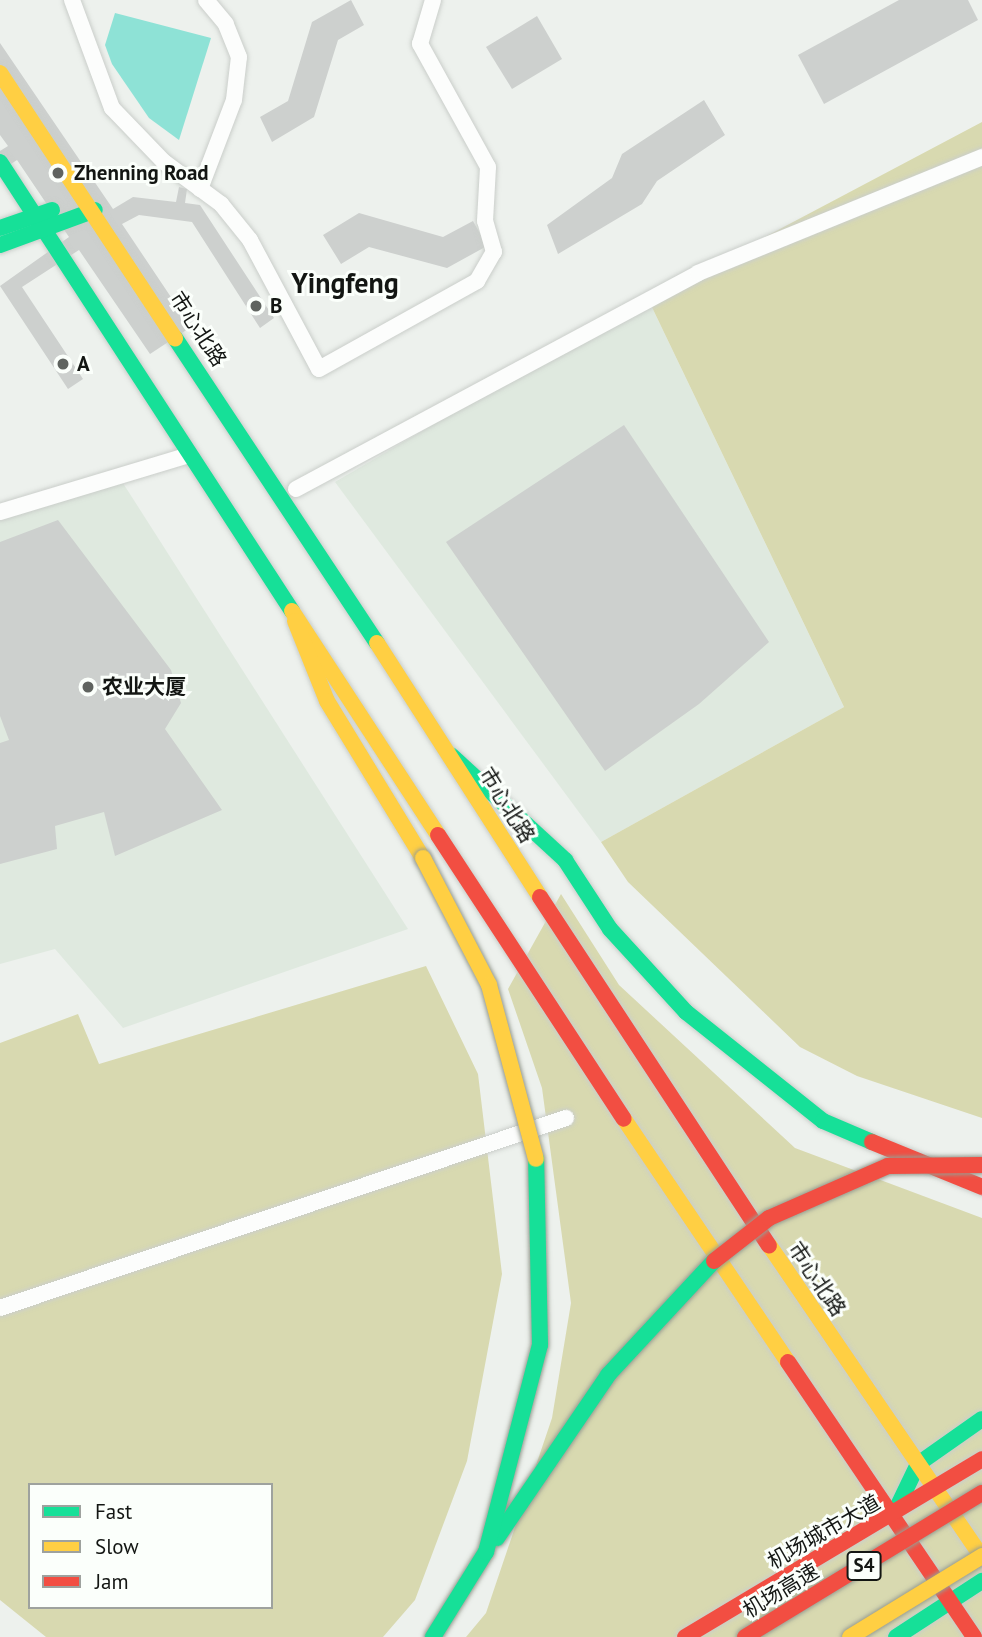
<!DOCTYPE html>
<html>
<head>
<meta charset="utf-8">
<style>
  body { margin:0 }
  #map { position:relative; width:982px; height:1637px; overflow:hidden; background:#edf1ed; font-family:"PT Sans","Noto Sans SC",sans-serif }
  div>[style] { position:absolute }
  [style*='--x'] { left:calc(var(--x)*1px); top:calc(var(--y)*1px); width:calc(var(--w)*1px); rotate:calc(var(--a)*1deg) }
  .built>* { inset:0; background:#dfe9df }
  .green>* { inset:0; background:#d8d9b0 }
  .water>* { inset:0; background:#8ee2d6 }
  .building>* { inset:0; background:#cdd0ce }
  .roads { filter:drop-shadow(0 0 2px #caceca) drop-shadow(0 0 2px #caceca) }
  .street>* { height:16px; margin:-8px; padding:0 8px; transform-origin:8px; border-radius:8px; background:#fcfdfc }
  .fast>* { height:16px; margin:-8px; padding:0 8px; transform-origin:8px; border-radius:8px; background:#16e098 }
  .slow>* { height:16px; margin:-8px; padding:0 8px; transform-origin:8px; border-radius:8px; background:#ffcf43 }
  .jam>* { height:16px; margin:-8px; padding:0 8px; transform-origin:8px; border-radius:8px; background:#f24e42 }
  .bridges { filter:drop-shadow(0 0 2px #989d92) drop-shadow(0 0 2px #989d92) }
  .fast-bridge>* { height:16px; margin:-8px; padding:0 8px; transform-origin:8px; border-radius:8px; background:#16e098 }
  .slow-bridge>* { height:16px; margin:-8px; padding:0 8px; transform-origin:8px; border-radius:8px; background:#ffcf43 }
  .jam-bridge>* { height:16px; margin:-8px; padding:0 8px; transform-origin:8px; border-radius:8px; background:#f24e42 }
  .dots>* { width:19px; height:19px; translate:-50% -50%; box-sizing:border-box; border:4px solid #fbfffb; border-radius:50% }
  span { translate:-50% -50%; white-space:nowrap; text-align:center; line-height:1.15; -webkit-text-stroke:6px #fbfffb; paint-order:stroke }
  .shield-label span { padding:2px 5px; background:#fbfffb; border:2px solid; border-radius:5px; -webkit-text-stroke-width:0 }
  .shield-label { font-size:19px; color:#131613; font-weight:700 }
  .poi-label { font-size:21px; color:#131613; font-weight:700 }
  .left { translate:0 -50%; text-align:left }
  .street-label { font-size:21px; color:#131613 }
  .district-label { font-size:28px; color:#131613; font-weight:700 }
  .legend { position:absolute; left:28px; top:1483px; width:245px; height:126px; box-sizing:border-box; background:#fbfffb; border:2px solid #9ea29e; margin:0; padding:9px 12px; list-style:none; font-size:21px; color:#131613 }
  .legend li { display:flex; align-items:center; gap:14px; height:35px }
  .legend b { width:35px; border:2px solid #9ea29e }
</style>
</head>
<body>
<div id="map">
  <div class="built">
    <div style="clip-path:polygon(648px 299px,844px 707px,601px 842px,335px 482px)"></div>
    <div style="clip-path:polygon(121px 480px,408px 929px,123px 1028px,55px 949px,0 964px,0 515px)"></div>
  </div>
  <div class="green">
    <div style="clip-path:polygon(982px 122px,982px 1118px,857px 1076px,800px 1047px,628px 882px,601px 842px,844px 707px,648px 299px)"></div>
    <div style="clip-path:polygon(561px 894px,619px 985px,795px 1148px,982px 1218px,982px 1637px,466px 1637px,486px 1613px,552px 1418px,571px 1303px,542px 1088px,508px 989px)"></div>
    <div style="clip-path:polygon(evenodd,426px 966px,478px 1074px,502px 1274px,467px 1461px,415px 1600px,383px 1637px,46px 1637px,0 1600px,0 1043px,78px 1014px,99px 1064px,426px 966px,30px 1485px,271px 1485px,271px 1607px,30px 1607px,30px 1485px)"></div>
  </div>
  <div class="water">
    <div style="clip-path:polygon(115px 13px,211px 38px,179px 140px,149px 118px,112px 64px,105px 45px)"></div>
  </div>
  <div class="building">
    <div style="clip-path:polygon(351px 0,364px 25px,338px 40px,314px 117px,272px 142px,260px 117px,288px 101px,312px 22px)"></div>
    <div style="clip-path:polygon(899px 0,968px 0,978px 20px,824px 104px,798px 55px)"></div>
    <div style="clip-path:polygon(537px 16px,562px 59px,512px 89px,486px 47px)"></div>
    <div style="clip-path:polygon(0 43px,113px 209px,133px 197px,176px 202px,179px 187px,187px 189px,185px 203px,200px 205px,274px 318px,260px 328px,192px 222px,139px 215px,122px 224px,191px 327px,150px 354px,79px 250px,22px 287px,83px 379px,68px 389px,0 286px,69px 237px,17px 160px,0 171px,0 151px,8px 146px,0 135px)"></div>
    <div style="clip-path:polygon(704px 100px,725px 135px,657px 181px,642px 204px,558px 254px,547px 225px,612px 178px,622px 154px)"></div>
    <div style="clip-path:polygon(359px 213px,443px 237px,473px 221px,487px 246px,447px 268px,369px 247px,341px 264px,323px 235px)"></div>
    <div style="clip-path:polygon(624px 425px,769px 642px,699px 704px,605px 771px,446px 542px)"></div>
    <div style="clip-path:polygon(58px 520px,171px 670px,181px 703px,165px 729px,222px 810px,115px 856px,104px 812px,55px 826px,57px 849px,0 864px,0 743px,9px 740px,0 716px,0 542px)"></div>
  </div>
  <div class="roads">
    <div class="street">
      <div style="--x:72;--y:0;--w:115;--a:69.7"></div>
      <div style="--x:112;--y:108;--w:75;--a:46.1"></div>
      <div style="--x:164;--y:162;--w:71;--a:36.4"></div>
      <div style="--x:221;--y:204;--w:46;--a:51.1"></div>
      <div style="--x:250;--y:240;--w:146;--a:61.9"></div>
      <div style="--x:319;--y:369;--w:181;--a:-29.1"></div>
      <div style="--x:477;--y:281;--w:34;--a:-60"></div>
      <div style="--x:494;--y:252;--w:32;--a:-106"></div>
      <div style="--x:485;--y:221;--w:54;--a:-86.8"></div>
      <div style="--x:488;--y:167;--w:141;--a:-118.9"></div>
      <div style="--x:420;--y:44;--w:46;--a:-73.5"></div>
      <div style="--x:200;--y:189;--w:95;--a:-69.1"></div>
      <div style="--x:234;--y:100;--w:43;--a:-83.4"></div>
      <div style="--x:239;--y:57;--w:35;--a:-112"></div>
      <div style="--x:226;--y:24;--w:31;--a:-130"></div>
      <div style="--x:296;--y:489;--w:456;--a:-28.2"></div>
      <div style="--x:698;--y:273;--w:307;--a:-22.2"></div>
      <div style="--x:0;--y:512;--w:197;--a:-16.8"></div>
      <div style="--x:0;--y:1308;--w:597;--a:-18.56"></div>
    </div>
    <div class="fast">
      <div style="--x:0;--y:162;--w:536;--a:56.96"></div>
      <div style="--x:0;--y:228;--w:55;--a:-19.1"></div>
      <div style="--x:0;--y:245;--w:101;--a:-20.2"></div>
      <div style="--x:175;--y:338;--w:366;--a:56.5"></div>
      <div style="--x:452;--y:756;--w:154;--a:42.6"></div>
      <div style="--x:565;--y:860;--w:82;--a:56.9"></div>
      <div style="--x:610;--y:929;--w:113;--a:47.5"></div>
      <div style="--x:686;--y:1012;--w:175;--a:38.5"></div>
      <div style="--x:823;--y:1121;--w:53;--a:23.2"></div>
      <div style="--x:893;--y:1516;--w:58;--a:-64.3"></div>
      <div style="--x:918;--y:1464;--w:78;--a:-35.1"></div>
      <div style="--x:896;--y:1637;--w:103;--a:-33.1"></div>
    </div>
    <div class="slow">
      <div style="--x:0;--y:73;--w:318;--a:56.6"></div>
      <div style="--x:292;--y:611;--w:267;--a:56.9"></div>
      <div style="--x:295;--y:621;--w:86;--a:68.2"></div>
      <div style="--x:327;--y:701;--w:184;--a:58.6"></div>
      <div style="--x:377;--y:643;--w:302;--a:57.3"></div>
      <div style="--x:624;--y:1119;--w:293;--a:56"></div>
      <div style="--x:769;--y:1245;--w:378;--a:55.7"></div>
    </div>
    <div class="jam">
      <div style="--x:438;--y:835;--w:339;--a:56.8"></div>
      <div style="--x:540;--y:897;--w:417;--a:56.7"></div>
      <div style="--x:872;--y:1142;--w:119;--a:22.2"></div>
      <div style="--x:788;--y:1362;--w:332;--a:55.9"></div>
      <div style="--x:685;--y:1637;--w:346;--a:-30.9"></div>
    </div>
  </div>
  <div class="bridges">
    <div class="fast-bridge">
      <div style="--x:497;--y:1538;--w:197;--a:-55.7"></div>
      <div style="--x:608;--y:1375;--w:156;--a:-47.1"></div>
      <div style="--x:433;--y:1637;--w:100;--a:-58.1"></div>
      <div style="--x:486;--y:1552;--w:214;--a:-75.4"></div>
      <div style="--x:540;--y:1345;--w:186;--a:-91.2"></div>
    </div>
    <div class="slow-bridge">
      <div style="--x:423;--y:858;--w:143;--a:62.5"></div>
      <div style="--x:489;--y:985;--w:180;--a:74.9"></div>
      <div style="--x:850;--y:1637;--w:155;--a:-31.5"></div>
    </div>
    <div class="jam-bridge">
      <div style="--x:714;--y:1261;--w:70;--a:-38"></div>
      <div style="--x:769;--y:1218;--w:130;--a:-23.6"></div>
      <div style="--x:888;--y:1166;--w:94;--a:-0.6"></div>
      <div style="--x:745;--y:1637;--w:277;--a:-31.3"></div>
    </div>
  </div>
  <div class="dots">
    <div style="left:58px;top:173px;background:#5f635f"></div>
    <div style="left:256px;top:306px;background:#5f635f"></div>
    <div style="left:63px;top:364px;background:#5f635f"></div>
    <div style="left:88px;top:687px;background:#5f635f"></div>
  </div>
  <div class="shield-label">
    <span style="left:864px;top:1566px">S4</span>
  </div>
  <div class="poi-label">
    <span class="left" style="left:74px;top:173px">Zhenning Road</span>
    <span class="left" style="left:270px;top:306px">B</span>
    <span class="left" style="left:77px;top:364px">A</span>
    <span class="left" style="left:102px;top:687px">农业大厦</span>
  </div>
  <div class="street-label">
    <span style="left:198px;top:329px;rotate:57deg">市心北路</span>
    <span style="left:507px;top:805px;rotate:58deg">市心北路</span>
    <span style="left:817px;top:1279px;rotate:56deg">市心北路</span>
    <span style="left:824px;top:1532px;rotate:-30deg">机场城市大道</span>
    <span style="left:781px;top:1591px;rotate:-31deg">机场高速</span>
  </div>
  <div class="district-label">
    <span style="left:345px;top:283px">Yingfeng</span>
  </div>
  <ul class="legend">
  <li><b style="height:9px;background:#16e098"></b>Fast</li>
  <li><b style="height:9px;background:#ffcf43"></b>Slow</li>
  <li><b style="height:9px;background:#f24e42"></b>Jam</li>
  </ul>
</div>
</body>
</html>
